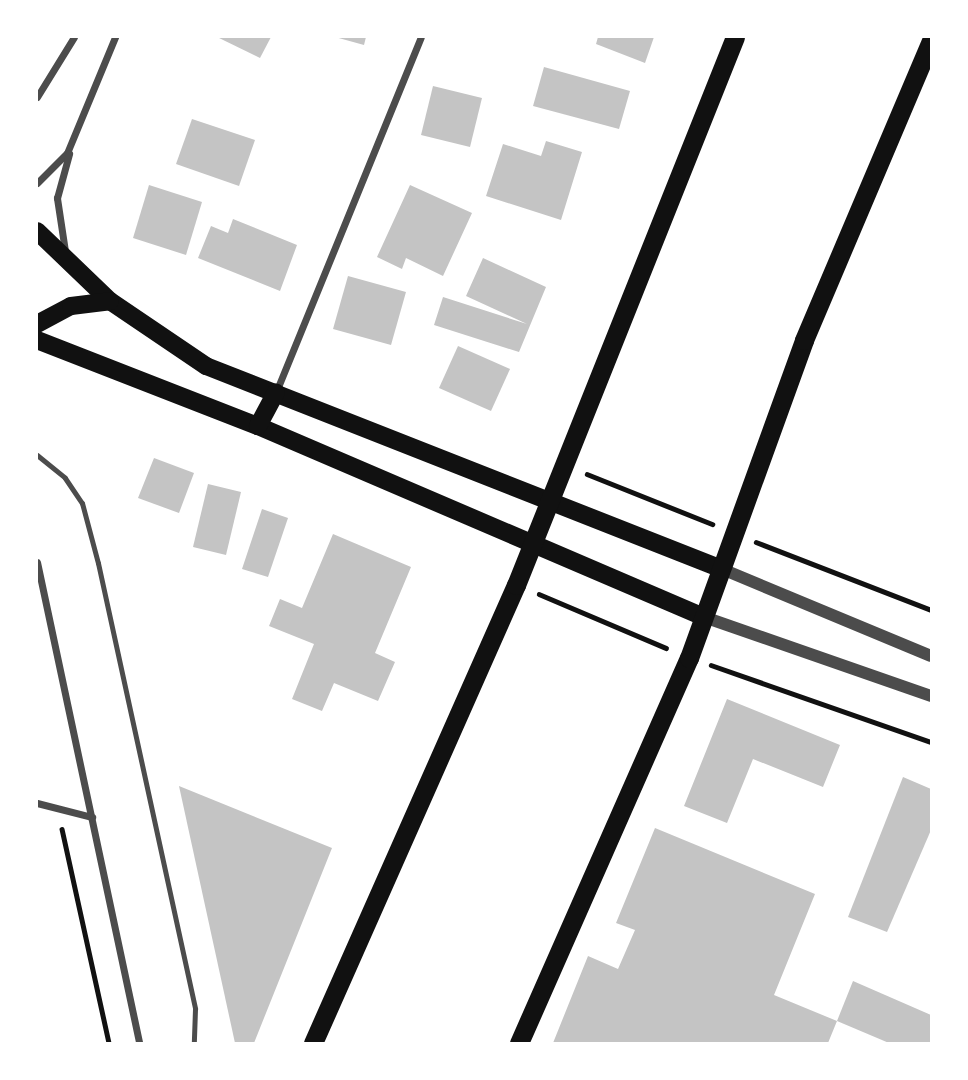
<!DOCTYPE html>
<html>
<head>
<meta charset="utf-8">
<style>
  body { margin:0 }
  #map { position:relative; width:968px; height:1080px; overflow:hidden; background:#fff; font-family:"Asap Condensed",sans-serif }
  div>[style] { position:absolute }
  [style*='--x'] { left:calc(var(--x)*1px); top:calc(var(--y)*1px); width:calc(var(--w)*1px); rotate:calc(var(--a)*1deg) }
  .building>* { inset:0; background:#c4c4c4 }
  .path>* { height:4.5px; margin:-2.25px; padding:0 2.25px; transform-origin:2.25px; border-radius:2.25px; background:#111 }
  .service>* { height:5px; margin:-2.5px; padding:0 2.5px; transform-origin:2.5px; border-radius:2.5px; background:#4c4c4c }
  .minor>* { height:7px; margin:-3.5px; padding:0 3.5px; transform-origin:3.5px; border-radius:3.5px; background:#4c4c4c }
  .tertiary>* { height:12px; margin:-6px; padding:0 6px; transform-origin:6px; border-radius:6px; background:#4c4c4c }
  .primary>* { height:18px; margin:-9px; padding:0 9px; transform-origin:9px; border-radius:9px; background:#111 }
  .trunk>* { height:19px; margin:-9.5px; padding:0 9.5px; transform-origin:9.5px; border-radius:9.5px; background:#111 }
  span { translate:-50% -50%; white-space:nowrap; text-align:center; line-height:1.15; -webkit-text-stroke:5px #fff; paint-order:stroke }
  .frame { position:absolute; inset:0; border:38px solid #fff; pointer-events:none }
</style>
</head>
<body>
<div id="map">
  <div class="building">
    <div style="clip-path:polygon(217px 37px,271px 37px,260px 58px)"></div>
    <div style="clip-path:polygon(335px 37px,366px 37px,364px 45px)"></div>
    <div style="clip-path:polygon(598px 37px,654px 37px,645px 63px,596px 44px)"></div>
    <div style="clip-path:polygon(544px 67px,630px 91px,619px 129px,533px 106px)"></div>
    <div style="clip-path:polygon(433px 86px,482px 98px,470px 147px,421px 135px)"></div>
    <div style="clip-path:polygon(192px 119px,255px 140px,239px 186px,176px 164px)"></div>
    <div style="clip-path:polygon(546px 141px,582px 152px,561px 220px,486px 196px,503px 144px,541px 156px)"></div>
    <div style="clip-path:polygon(149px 185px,202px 202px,186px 255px,133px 238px)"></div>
    <div style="clip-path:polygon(410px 185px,472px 213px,443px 276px,406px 258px,402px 269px,377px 257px)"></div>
    <div style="clip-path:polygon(233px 219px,297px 245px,280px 291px,198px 258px,211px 226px,228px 233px)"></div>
    <div style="clip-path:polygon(483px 258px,546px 287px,519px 352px,434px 325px,443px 297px,527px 324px,466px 296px)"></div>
    <div style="clip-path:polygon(348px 276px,406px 292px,391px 345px,333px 329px)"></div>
    <div style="clip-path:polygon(458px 346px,510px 369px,491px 411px,439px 388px)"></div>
    <div style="clip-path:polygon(154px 458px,194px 473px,179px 513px,138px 498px)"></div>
    <div style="clip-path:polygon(208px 484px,241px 492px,226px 555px,193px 547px)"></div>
    <div style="clip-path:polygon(262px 509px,288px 518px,268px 577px,242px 569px)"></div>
    <div style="clip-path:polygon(333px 534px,411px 567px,375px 653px,395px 662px,378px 701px,334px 683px,322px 711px,292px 699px,314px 644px,269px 626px,280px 599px,302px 608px)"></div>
    <div style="clip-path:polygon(727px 699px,840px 745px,823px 787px,753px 759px,727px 823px,684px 806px)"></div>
    <div style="clip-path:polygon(903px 777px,931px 789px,931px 830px,887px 932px,848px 917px)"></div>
    <div style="clip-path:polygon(179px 786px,332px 848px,254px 1043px,235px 1043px)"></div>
    <div style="clip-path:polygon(655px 828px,815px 894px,774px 995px,837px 1021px,828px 1043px,553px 1043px,588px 956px,618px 969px,635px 930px,616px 923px)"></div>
    <div style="clip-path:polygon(853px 981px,931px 1015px,931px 1043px,889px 1043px,837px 1021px)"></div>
  </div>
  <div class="path">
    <div style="--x:587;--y:474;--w:135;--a:21.8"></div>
    <div style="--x:756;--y:542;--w:188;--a:21.2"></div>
    <div style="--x:539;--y:594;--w:138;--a:23"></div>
    <div style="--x:711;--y:665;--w:233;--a:19.3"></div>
    <div style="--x:62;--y:829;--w:219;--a:77.6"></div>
  </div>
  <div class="service">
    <div style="--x:37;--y:455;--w:36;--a:39"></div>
    <div style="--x:65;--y:478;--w:30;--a:56"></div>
    <div style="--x:82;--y:503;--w:62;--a:75.1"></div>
    <div style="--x:98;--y:563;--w:456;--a:77.7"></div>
    <div style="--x:195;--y:1009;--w:34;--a:92"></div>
  </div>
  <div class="minor">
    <div style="--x:37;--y:97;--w:70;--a:-58.3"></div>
    <div style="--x:37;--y:183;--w:42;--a:-45"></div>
    <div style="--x:67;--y:153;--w:126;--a:-67.5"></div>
    <div style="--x:65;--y:251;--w:54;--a:-98.6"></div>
    <div style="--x:57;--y:198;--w:46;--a:-74.7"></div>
    <div style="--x:276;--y:392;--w:383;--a:-67.8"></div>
    <div style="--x:37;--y:562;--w:492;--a:78"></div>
    <div style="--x:37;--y:803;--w:57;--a:14.3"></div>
  </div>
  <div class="tertiary">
    <div style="--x:722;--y:569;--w:226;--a:22.6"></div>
    <div style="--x:704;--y:617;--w:240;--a:19.2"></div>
  </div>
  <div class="primary">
    <div style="--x:37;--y:231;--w:101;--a:43.8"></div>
    <div style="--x:110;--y:301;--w:116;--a:34.1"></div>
    <div style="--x:206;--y:366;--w:554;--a:21.48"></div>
    <div style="--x:37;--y:324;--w:38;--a:-28"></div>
    <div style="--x:71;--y:306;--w:39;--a:-7"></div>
    <div style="--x:37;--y:340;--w:237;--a:21.3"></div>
    <div style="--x:258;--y:426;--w:485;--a:23.2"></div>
    <div style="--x:258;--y:426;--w:38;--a:-62"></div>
  </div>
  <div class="trunk">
    <div style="--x:313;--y:1043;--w:501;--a:-66.1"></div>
    <div style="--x:516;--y:585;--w:590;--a:-68.22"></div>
    <div style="--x:519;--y:1043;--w:421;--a:-66.2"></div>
    <div style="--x:689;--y:658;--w:338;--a:-70.1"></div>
    <div style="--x:804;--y:340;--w:325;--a:-67"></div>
  </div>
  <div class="frame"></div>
</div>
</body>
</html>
